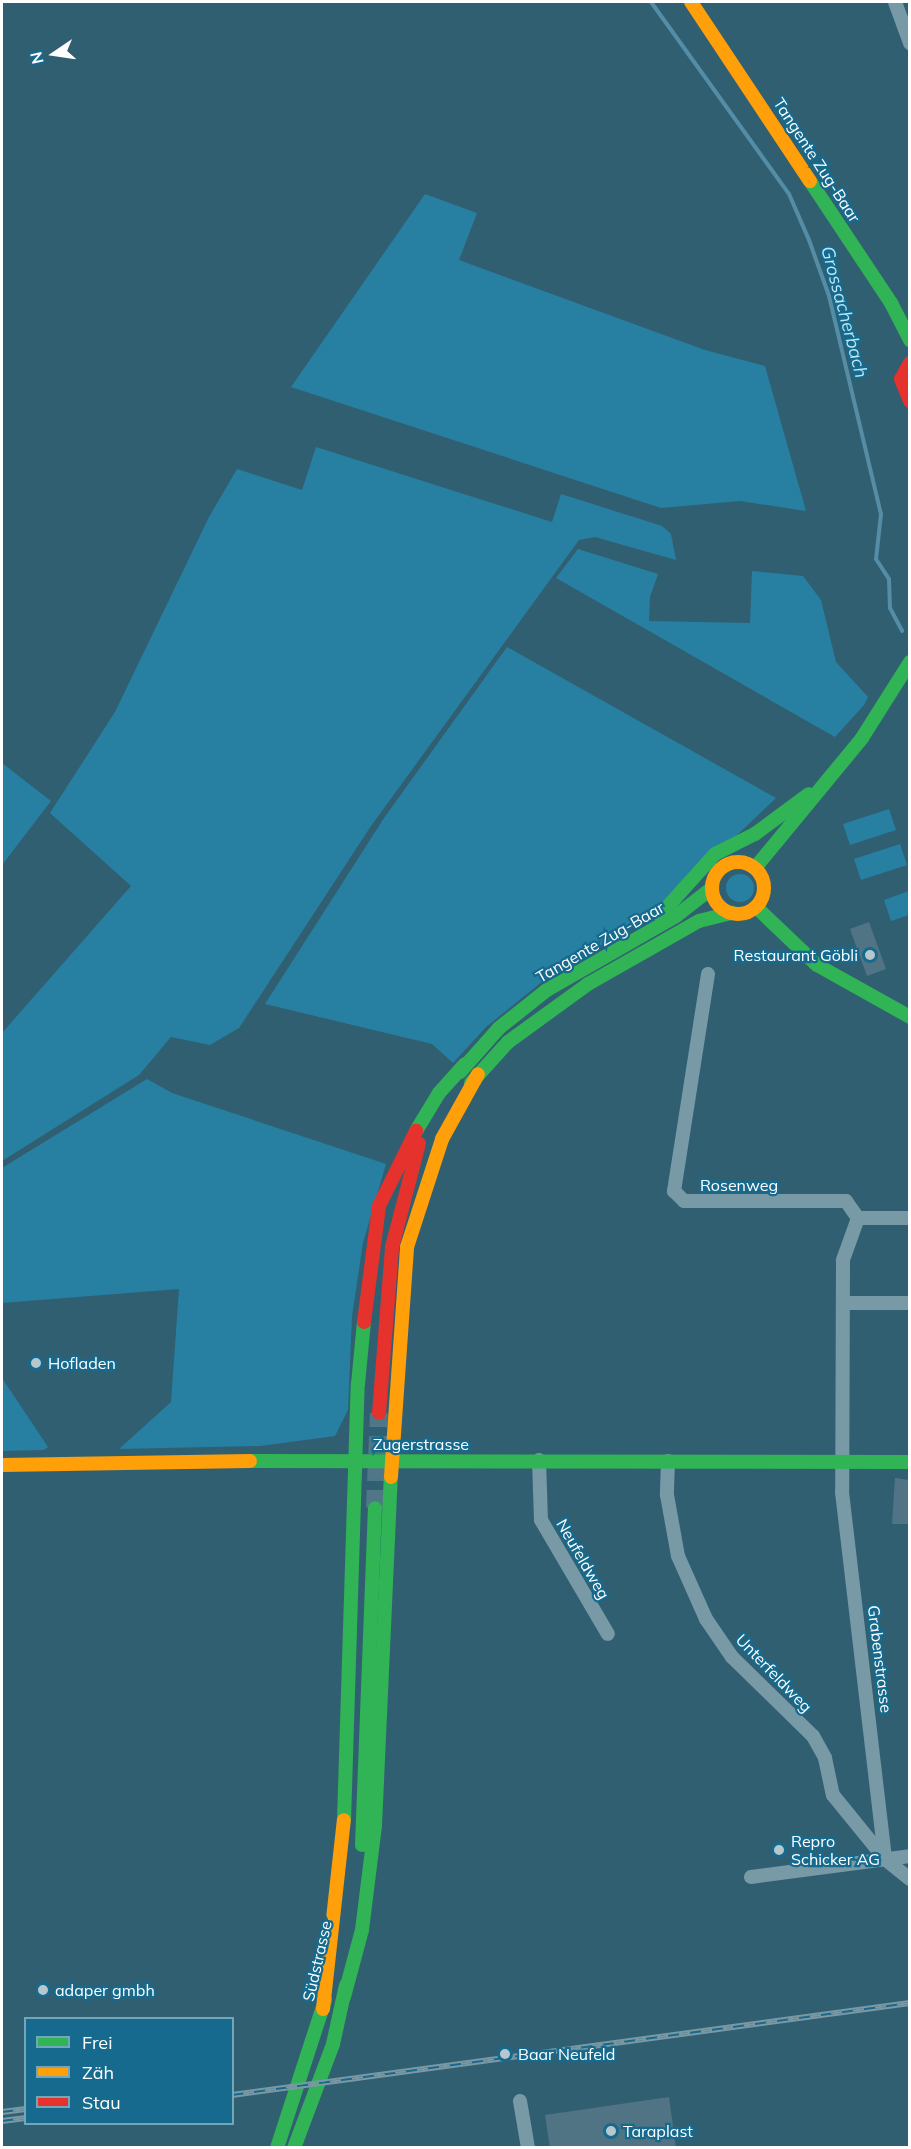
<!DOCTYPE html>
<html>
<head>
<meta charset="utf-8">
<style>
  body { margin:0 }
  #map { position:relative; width:911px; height:2149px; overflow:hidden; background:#315f72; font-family:Mulish,sans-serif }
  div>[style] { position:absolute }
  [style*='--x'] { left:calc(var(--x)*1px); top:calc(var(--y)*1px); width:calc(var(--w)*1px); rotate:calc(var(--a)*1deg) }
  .green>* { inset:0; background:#277fa2 }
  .round { border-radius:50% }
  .stream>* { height:4px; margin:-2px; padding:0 2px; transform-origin:2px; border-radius:2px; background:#548da5 }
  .building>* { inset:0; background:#507484 }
  .secondary-tunnel>* { height:18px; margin-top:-9px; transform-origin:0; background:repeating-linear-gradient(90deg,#507787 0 18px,transparent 0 27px) }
  .street>* { height:14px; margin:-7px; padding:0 7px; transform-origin:7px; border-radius:7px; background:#7899a6 }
  .fast>* { height:14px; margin:-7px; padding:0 7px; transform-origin:7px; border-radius:7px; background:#30b455 }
  .slow>* { height:14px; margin:-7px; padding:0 7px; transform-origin:7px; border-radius:7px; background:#ff9f0a }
  .slow>.ring { margin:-7px; padding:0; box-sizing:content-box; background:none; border:14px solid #ff9f0a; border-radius:50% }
  .jam>* { height:14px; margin:-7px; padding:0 7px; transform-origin:7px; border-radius:7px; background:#e5322d }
  .rail>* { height:6px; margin-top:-3px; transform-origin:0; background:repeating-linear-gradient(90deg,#166a8d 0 11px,#7a99a5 0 22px); box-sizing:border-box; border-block:2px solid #7a99a5 }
  .dots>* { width:16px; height:16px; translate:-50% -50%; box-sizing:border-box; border:3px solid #166a8d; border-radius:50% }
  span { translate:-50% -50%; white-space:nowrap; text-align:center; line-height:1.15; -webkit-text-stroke:4.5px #166a8d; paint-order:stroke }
  .street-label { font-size:16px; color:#fff }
  .poi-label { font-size:16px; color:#fff }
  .right { translate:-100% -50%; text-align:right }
  .left { translate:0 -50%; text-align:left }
  .water-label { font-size:18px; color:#b9e6f8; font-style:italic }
  .frame { position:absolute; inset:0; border:3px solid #fff; pointer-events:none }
  .legend { position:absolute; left:24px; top:2017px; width:210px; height:108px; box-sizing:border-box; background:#166a8d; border:2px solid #73a6bb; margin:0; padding:8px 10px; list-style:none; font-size:18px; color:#fff }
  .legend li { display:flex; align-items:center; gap:12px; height:30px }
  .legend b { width:30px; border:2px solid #73a6bb }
  .north { position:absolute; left:24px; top:24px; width:60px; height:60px; -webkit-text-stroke:4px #166a8d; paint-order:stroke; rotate:257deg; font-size:16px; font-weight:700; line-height:24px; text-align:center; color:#fff }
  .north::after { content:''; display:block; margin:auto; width:21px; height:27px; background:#fff; clip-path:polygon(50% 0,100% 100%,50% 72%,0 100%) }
</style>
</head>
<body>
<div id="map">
  <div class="green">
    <div style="clip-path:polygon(425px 194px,477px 213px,459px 260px,705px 350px,765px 366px,806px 511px,740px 501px,661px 508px,291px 387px)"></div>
    <div style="clip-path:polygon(316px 447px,552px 522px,561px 494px,662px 526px,671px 534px,676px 560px,595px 537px,579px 540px,371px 826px,239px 1028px,210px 1045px,171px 1037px,139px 1075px,2px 1161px,2px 1033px,131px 886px,50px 813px,115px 712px,209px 517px,237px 469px,302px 490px)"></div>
    <div style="clip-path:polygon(578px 549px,658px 574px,650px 597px,649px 621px,750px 623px,752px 571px,803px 576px,821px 600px,836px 662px,868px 697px,864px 705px,835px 737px,556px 578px)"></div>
    <div style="clip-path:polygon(507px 647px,776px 798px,655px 913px,548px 977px,486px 1027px,453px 1063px,432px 1044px,265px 1004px,384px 818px)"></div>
    <div style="clip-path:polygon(2px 763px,51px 801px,2px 865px)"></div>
    <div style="clip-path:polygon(889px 809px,896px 830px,850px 845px,843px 824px)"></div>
    <div style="clip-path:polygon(900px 844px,907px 865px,861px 880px,854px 859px)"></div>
    <div class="round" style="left:726px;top:874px;width:28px;height:28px"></div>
    <div style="clip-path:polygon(909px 891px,909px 915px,891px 921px,884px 900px)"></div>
    <div style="clip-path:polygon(147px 1079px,172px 1093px,386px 1164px,363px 1243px,352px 1316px,348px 1410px,335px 1436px,260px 1446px,119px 1449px,171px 1402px,179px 1289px,2px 1303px,2px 1168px)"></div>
    <div style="clip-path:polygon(2px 1378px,48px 1447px,44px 1450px,2px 1451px)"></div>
  </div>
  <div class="stream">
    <div style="--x:651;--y:2;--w:236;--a:54.3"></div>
    <div style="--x:789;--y:194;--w:50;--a:66.5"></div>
    <div style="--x:809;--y:240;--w:59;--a:70.3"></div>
    <div style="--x:829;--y:296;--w:224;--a:76.6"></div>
    <div style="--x:881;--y:514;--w:45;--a:96.3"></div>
    <div style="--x:876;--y:559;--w:24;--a:57"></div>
    <div style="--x:889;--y:579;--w:29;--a:88"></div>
    <div style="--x:890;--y:608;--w:26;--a:62"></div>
  </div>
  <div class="building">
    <div style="clip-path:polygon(869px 922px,886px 969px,867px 976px,850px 929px)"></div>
    <div style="clip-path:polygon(895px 1478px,909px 1480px,909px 1524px,892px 1524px)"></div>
    <div style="clip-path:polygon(669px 2097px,676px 2148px,550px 2148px,545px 2115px)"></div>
  </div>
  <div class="secondary-tunnel">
    <div style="--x:375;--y:1508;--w:95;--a:-87.6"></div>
  </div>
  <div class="street">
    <div style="--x:895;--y:2;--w:44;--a:69.9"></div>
    <div style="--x:708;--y:974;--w:220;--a:98.9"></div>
    <div style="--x:674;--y:1191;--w:14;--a:45"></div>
    <div style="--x:684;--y:1201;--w:162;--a:0"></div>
    <div style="--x:846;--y:1201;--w:21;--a:55"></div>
    <div style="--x:858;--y:1218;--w:45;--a:109.7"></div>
    <div style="--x:843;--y:1260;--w:232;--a:90.2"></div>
    <div style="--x:842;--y:1492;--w:370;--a:83.3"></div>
    <div style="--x:858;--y:1218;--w:52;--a:0"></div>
    <div style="--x:843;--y:1303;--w:67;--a:0"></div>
    <div style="--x:539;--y:1460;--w:60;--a:88.1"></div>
    <div style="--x:541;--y:1520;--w:132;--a:59.6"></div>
    <div style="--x:668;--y:1461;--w:34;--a:92"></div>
    <div style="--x:667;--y:1495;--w:62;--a:79.8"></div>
    <div style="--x:678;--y:1556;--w:69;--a:66"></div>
    <div style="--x:706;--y:1619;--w:46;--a:55.6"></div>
    <div style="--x:732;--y:1657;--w:113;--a:44.3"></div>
    <div style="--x:813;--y:1736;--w:25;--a:61"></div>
    <div style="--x:825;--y:1758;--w:38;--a:78"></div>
    <div style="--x:833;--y:1795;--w:82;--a:50.9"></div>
    <div style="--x:885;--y:1859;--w:32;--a:39"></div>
    <div style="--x:751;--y:1877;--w:160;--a:-7.5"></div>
    <div style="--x:520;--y:2101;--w:48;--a:80.3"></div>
  </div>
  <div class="fast">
    <div style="--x:810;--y:181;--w:146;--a:56.4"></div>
    <div style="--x:891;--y:303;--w:42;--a:62.8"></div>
    <div style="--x:755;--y:868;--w:168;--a:-50.5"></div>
    <div style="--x:862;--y:738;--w:90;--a:-57.7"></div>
    <div style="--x:756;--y:907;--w:84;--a:43.6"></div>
    <div style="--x:817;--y:965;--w:107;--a:29.2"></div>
    <div style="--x:660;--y:915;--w:82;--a:-48"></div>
    <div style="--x:715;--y:854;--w:45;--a:-26.6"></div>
    <div style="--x:755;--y:834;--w:67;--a:-36.5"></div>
    <div style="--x:460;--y:1072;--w:59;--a:-48.4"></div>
    <div style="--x:499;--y:1028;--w:61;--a:-38.4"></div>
    <div style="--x:547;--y:990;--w:149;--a:-29.8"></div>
    <div style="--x:676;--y:916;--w:46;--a:-37.9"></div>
    <div style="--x:471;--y:1083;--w:55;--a:-47.9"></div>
    <div style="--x:508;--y:1042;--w:99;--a:-35.9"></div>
    <div style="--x:588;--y:984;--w:128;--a:-29.6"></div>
    <div style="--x:699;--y:921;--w:34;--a:-14"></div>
    <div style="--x:416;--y:1131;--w:44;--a:-58.8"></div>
    <div style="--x:439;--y:1093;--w:39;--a:-48"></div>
    <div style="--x:250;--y:1461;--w:660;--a:0.09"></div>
    <div style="--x:344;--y:1820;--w:436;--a:-88.2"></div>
    <div style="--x:358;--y:1384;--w:62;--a:-84.5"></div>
    <div style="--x:362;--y:1845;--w:337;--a:-87.8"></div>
    <div style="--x:344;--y:1997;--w:69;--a:-75"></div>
    <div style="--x:362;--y:1930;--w:106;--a:-82.9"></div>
    <div style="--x:375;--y:1825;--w:348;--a:-87.4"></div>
    <div style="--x:277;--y:2148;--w:156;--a:-72"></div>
    <div style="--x:294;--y:2148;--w:111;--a:-69.4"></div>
    <div style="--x:333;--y:2044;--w:60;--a:-77.6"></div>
  </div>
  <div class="slow">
    <div style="--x:691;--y:2;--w:215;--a:56.4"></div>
    <div class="ring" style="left:712px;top:862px;width:38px;height:38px"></div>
    <div style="--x:2;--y:1465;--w:248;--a:-0.9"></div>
    <div style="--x:391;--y:1477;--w:231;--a:-86"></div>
    <div style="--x:407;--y:1247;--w:114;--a:-72"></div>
    <div style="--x:442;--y:1139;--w:74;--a:-61"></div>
    <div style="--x:323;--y:2009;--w:190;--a:-83.7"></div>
  </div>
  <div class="jam">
    <div style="--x:910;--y:363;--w:18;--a:119"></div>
    <div style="--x:901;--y:379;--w:24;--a:68"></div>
    <div style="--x:364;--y:1322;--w:117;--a:-82.6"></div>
    <div style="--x:379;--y:1206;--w:84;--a:-63.7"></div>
    <div style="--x:379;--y:1413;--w:167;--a:-85.5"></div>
    <div style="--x:392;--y:1247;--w:107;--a:-75.4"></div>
  </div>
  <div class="rail">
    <div style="--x:232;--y:2095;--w:684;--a:-7.73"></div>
    <div style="--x:2;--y:2112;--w:24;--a:-7"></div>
    <div style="--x:2;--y:2121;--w:24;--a:-7"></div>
  </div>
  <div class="dots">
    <div style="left:870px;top:955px;background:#b7c7ce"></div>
    <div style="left:36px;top:1363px;background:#b7c7ce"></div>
    <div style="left:779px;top:1850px;background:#b7c7ce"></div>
    <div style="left:43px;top:1990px;background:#b7c7ce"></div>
    <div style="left:505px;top:2054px;background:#b7c7ce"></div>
    <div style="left:611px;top:2131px;background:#b7c7ce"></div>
  </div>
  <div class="street-label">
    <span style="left:817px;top:160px;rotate:57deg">Tangente Zug-Baar</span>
    <span style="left:600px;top:942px;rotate:-30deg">Tangente Zug-Baar</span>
    <span style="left:739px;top:1185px">Rosenweg</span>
    <span style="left:421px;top:1444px">Zugerstrasse</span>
    <span style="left:583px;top:1559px;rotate:60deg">Neufeldweg</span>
    <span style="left:880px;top:1659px;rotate:83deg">Grabenstrasse</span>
    <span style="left:774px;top:1673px;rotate:46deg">Unterfeldweg</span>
    <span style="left:317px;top:1961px;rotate:-77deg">Südstrasse</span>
  </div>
  <div class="poi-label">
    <span class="right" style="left:858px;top:955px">Restaurant Göbli</span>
    <span class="left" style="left:48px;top:1363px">Hofladen</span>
    <span class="left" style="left:791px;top:1850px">Repro<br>Schicker AG</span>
    <span class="left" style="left:55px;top:1990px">adaper gmbh</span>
    <span class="left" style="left:518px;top:2054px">Baar Neufeld</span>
    <span class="left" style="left:623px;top:2131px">Taraplast</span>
  </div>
  <div class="water-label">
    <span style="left:844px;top:312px;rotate:75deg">Grossacherbach</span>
  </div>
  <div class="frame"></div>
  <ul class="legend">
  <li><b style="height:8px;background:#30b455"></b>Frei</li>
  <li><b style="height:8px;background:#ff9f0a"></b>Zäh</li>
  <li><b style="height:8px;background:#e5322d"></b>Stau</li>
  </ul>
  <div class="north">N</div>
</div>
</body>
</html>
